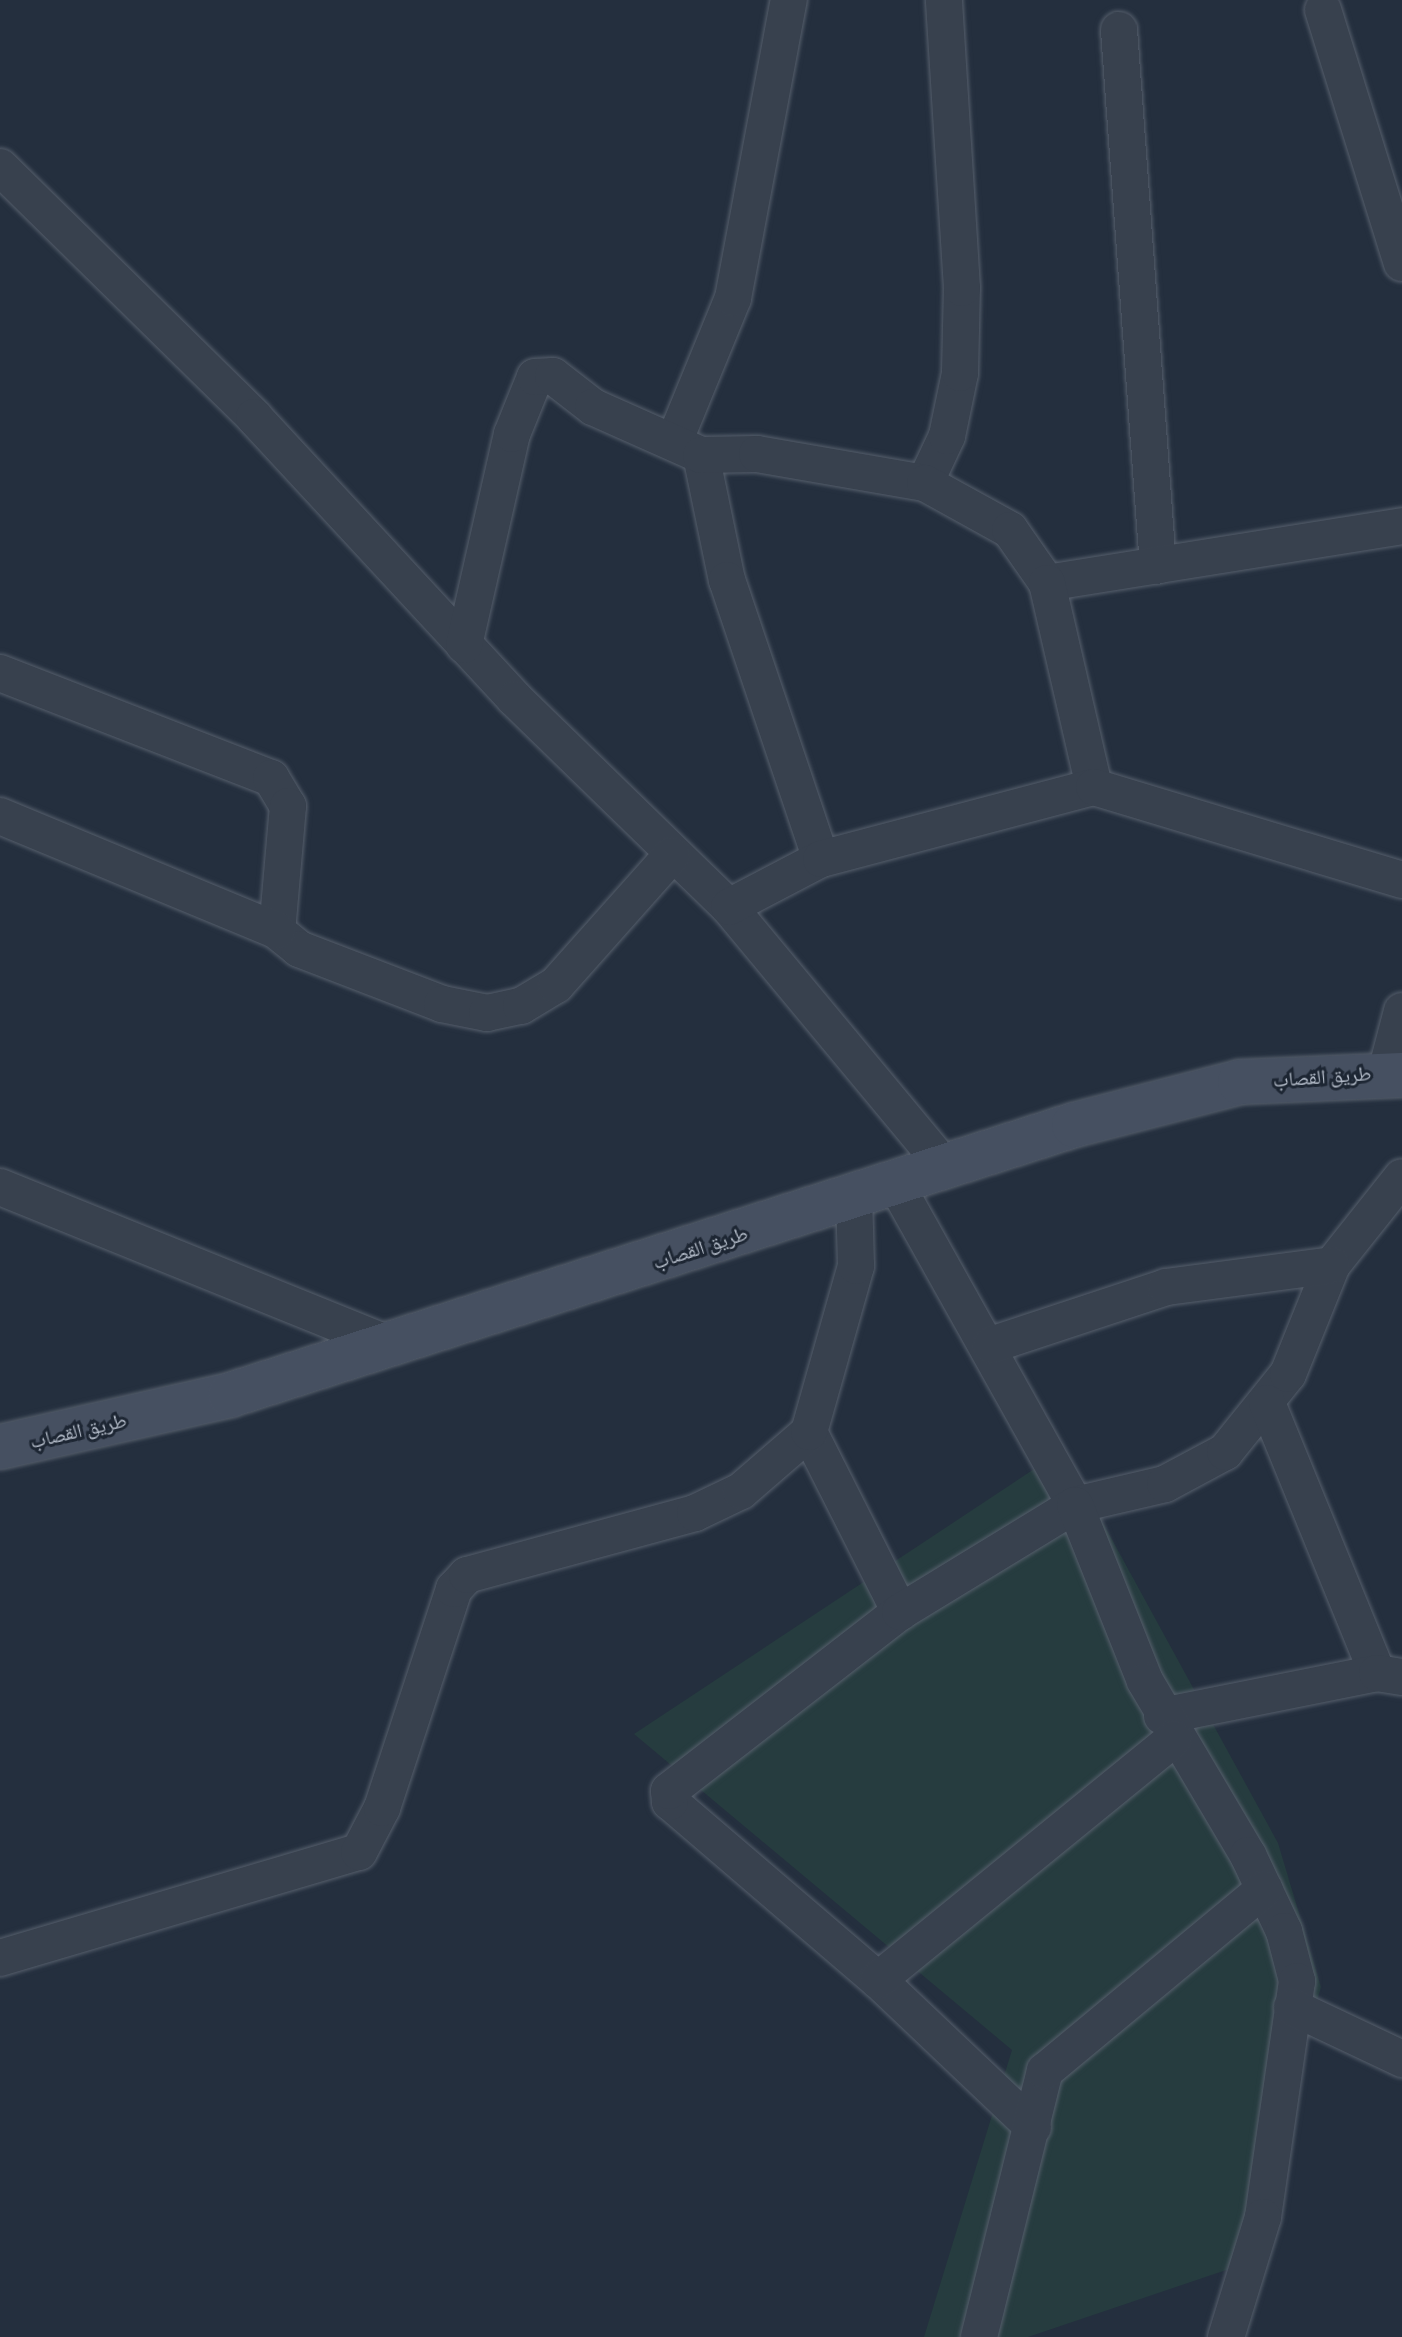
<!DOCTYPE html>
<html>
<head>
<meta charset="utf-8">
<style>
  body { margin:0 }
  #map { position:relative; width:1402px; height:2337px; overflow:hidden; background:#242f3e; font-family:"Archivo Narrow","Noto Naskh Arabic",sans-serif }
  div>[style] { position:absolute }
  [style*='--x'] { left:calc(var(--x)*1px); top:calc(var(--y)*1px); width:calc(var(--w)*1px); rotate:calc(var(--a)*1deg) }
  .green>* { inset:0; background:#263c3f }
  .roads { filter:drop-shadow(0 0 2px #565f6c) drop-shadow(0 0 2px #565f6c) }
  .street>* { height:36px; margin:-18px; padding:0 18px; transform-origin:18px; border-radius:18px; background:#38414e }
  .secondary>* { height:44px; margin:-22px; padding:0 22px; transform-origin:22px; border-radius:22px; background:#465061 }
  span { translate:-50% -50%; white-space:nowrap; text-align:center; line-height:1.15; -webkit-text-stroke:6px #1d2633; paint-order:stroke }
  .street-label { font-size:20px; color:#b4bcc9 }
</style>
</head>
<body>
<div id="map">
  <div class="green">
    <div style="clip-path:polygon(1063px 1450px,1278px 1843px,1321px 1987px,1241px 2265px,1028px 2337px,924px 2337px,1012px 2050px,634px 1734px)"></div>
  </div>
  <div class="roads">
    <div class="street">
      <div style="--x:1323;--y:10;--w:265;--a:72.7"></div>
      <div style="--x:1119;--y:30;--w:537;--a:85.84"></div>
      <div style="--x:0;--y:167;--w:356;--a:44.5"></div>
      <div style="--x:254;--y:417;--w:384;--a:47.2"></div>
      <div style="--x:515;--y:699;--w:298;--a:44.2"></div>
      <div style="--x:729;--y:907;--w:335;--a:50.3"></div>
      <div style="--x:674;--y:442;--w:156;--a:-67.7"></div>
      <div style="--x:733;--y:298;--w:303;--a:-79.4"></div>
      <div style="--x:701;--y:455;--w:128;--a:78.3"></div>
      <div style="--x:727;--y:580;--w:294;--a:71.4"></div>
      <div style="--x:925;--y:483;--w:52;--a:-64.9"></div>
      <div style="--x:947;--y:436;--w:64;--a:-78.3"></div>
      <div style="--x:960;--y:373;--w:85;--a:-88.7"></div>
      <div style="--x:962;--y:288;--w:289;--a:-93.6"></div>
      <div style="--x:1047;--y:583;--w:360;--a:-9.1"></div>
      <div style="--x:464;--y:645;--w:216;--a:-77.2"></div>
      <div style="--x:512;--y:434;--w:61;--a:-68"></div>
      <div style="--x:535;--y:377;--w:18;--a:-3"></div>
      <div style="--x:553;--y:376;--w:51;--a:37.8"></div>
      <div style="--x:593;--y:407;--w:118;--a:24"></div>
      <div style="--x:701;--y:455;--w:56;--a:-1"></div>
      <div style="--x:757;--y:454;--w:170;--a:9.8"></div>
      <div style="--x:925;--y:483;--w:97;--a:28.9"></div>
      <div style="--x:1010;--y:530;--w:65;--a:55.1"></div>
      <div style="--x:1047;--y:583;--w:209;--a:77"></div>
      <div style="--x:0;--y:673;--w:291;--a:21.2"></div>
      <div style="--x:271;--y:778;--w:33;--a:59"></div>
      <div style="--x:288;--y:806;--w:125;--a:95"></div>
      <div style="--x:277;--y:931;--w:28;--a:39"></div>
      <div style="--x:299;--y:949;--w:153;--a:21"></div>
      <div style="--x:442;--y:1004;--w:46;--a:11.3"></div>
      <div style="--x:487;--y:1013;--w:35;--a:-12"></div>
      <div style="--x:521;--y:1006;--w:41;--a:-31"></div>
      <div style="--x:556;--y:985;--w:174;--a:-48.3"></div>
      <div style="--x:0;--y:816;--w:300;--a:22.5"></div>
      <div style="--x:729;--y:907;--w:104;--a:-27.6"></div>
      <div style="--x:821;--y:859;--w:282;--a:-14.8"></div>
      <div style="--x:1094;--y:787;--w:322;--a:16.8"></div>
      <div style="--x:1386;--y:1072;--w:63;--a:-75.3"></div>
      <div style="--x:894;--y:1181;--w:371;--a:60.8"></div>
      <div style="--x:1075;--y:1505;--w:92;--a:-13.1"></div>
      <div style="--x:1165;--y:1484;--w:68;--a:-28.1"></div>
      <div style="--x:1225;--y:1452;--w:100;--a:-51.1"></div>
      <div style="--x:1288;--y:1374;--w:118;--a:-68"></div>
      <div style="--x:1332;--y:1265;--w:112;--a:-51.5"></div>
      <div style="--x:0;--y:1187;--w:423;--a:22"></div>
      <div style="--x:991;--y:1345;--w:184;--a:-18.3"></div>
      <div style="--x:1166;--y:1287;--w:167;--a:-7.5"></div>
      <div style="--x:1267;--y:1403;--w:292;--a:67.8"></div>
      <div style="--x:809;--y:1432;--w:202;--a:63.2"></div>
      <div style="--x:1162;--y:1716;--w:219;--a:-11.3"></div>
      <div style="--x:1377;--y:1673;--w:25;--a:9"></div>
      <div style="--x:0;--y:1958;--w:374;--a:-16.5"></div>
      <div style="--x:359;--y:1852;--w:50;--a:-62.4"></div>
      <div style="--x:382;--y:1808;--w:231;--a:-71.8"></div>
      <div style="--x:454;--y:1589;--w:19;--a:-47"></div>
      <div style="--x:467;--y:1575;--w:236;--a:-15.2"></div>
      <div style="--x:695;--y:1513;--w:51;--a:-25.6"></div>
      <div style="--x:741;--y:1491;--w:90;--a:-40.9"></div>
      <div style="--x:809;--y:1432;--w:173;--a:-74.2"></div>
      <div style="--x:856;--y:1266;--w:70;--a:-91.6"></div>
      <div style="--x:878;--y:1980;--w:274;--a:-139.4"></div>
      <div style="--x:670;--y:1802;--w:11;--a:-95"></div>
      <div style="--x:669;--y:1791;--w:292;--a:-37.8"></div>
      <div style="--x:900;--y:1612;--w:205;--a:-31.4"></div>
      <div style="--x:1075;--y:1505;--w:189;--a:68.3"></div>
      <div style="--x:1145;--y:1681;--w:202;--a:59.4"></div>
      <div style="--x:1248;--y:1855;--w:84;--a:64.7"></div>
      <div style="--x:1284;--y:1931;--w:52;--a:75.4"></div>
      <div style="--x:1297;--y:1981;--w:238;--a:98.2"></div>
      <div style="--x:1263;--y:2217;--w:126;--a:107.1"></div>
      <div style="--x:1292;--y:2007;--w:122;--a:25.3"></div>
      <div style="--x:1033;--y:2127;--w:214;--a:-136.5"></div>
      <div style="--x:878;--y:1980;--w:382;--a:-39.2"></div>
      <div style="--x:979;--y:2337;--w:274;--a:-76.1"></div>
      <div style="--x:1045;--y:2071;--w:285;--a:-39.7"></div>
    </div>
    <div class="secondary">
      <div style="--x:0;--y:1447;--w:236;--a:-12.7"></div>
      <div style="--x:230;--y:1395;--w:886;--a:-17.74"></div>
      <div style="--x:1074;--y:1125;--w:171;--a:-14.5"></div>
      <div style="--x:1240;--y:1082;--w:162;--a:-2.5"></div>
    </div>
  </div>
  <div class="street-label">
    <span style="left:1322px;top:1076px;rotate:-4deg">طريق القصاب</span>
    <span style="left:700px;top:1247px;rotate:-18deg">طريق القصاب</span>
    <span style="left:78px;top:1430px;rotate:-13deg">طريق القصاب</span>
  </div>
</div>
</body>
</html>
